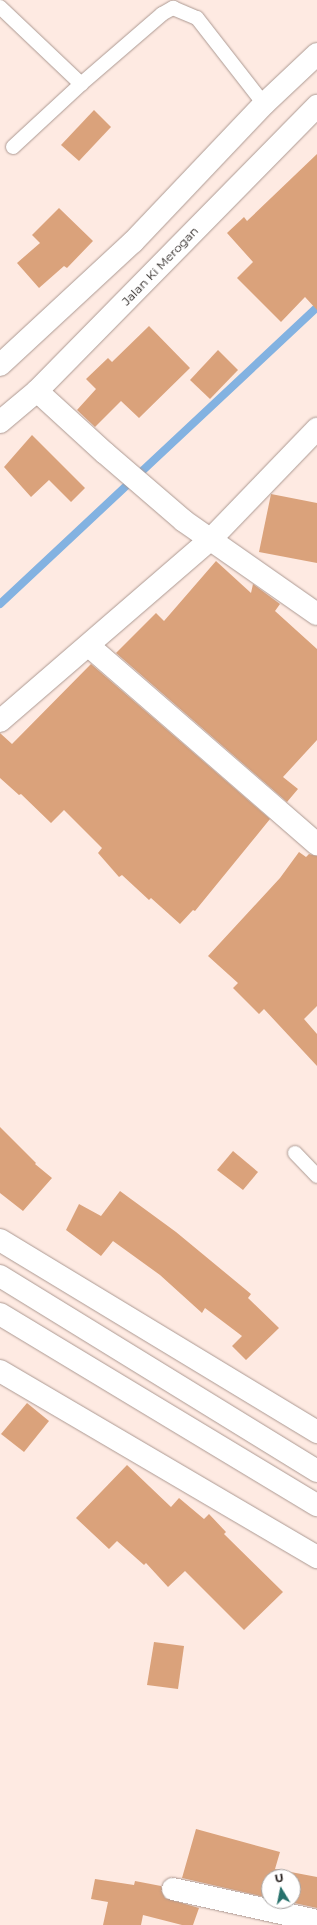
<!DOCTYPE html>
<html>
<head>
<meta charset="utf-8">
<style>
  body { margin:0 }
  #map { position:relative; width:317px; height:1925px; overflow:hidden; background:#feeae2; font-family:Montserrat,sans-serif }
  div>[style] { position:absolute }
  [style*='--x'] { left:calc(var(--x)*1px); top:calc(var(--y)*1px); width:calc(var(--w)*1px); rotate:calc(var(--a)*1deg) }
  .stream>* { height:8px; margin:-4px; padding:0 4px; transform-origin:4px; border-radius:4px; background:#83b2e1 }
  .building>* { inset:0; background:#daa27b }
  .roads { filter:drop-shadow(0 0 1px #ac9992) drop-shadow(0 0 1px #ac9992) }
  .lane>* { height:14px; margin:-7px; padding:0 7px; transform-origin:7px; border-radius:7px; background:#fff }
  .street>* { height:22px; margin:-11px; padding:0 11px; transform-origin:11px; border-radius:11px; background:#fff }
  .highway>* { height:22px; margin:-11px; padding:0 11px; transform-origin:11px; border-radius:11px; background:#fff }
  span { translate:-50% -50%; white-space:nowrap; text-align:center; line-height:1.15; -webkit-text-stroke:3px #fff; paint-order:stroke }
  .street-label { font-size:12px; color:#201a17 }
  .north { position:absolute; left:261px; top:1869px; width:40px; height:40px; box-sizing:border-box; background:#fff; border:1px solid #a6a3a2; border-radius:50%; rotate:350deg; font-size:11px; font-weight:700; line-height:16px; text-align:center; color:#201a17 }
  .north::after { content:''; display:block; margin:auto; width:14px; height:18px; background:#27716c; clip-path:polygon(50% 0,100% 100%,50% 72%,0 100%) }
</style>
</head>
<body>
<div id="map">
  <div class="stream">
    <div style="--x:0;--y:604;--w:434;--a:-43.1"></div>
  </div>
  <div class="building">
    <div style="clip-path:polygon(94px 110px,111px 127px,79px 161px,61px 145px)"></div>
    <div style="clip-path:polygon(317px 154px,317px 310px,305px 297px,281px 322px,237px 278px,253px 262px,227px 233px,244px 217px,247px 221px)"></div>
    <div style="clip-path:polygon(59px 208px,93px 241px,67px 268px,64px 266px,39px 288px,17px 263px,40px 243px,32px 235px)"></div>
    <div style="clip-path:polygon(149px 326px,190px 368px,139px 418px,121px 401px,95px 427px,77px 410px,96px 389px,86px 379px,108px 358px,112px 362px)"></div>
    <div style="clip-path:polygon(218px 350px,238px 370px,210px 399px,190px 380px)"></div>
    <div style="clip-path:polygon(32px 435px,85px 488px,71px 502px,49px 480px,31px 497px,4px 467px)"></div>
    <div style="clip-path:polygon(271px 494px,317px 503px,317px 563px,259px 552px)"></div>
    <div style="clip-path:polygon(216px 561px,251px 593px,253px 584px,280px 604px,275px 611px,317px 649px,317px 740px,283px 777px,298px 789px,287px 802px,116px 653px,156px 613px,164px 621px)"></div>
    <div style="clip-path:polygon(91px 664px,270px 819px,195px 911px,193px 910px,180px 924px,151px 898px,149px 900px,122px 875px,119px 877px,98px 853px,102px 848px,64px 810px,51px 823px,21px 794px,19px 795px,0 778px,0 733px,12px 744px)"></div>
    <div style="clip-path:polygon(299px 852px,306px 857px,309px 854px,317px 856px,317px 1006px,304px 1019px,317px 1034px,317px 1066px,264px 1009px,259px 1014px,233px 988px,238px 983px,208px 956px,280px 878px)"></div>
    <div style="clip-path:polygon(0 1127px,36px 1163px,35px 1164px,52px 1178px,23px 1211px,0 1193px)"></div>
    <div style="clip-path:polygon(233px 1151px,258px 1172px,243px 1190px,217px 1170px)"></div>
    <div style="clip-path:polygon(120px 1191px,176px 1232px,251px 1294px,248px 1298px,279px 1328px,246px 1360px,232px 1346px,242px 1336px,205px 1308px,202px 1313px,160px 1275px,113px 1241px,101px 1256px,66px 1230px,79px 1204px,101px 1216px)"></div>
    <div style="clip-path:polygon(27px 1403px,49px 1421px,24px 1452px,1px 1434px)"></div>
    <div style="clip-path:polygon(127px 1465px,171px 1507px,179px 1498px,204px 1519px,209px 1514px,226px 1532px,224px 1534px,283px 1592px,244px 1630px,185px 1571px,168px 1587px,146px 1563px,144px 1565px,117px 1541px,109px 1549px,76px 1518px)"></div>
    <div style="clip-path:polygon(154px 1642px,184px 1646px,178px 1689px,147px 1685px)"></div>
    <div style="clip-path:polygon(196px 1829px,280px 1852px,275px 1869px,317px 1877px,317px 1908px,285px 1901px,293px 1901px,293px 1877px,269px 1877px,269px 1898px,182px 1878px)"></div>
    <div style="clip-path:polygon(95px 1879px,134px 1885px,135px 1881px,161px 1886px,165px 1898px,199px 1908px,193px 1925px,182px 1925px,143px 1915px,141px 1925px,103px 1925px,108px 1902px,91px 1899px)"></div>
  </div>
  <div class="roads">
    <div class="lane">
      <div style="--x:0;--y:7;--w:112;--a:43.5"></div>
      <div style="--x:13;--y:147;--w:93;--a:-42.8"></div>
      <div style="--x:81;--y:84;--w:107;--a:-40.8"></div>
      <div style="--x:162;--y:14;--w:13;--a:-29"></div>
      <div style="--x:173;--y:8;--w:26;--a:23"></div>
      <div style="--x:197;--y:18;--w:109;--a:52.1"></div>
      <div style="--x:295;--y:1153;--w:32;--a:46"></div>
    </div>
    <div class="street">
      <div style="--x:37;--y:391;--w:92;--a:42.4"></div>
      <div style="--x:105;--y:453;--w:104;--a:40.7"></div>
      <div style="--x:184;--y:521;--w:162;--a:35"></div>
      <div style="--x:89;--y:646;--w:302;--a:41"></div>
      <div style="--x:0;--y:721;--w:279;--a:-40.8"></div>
      <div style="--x:211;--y:539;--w:153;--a:-46.1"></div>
      <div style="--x:173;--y:1889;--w:148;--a:12.5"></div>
    </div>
    <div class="highway">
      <div style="--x:0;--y:365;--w:181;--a:-42.8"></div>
      <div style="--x:133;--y:242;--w:190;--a:-46.5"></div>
      <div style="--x:264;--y:104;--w:73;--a:-43.3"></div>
      <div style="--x:0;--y:422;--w:48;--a:-40"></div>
      <div style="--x:37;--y:391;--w:400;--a:-45.5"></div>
      <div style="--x:0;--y:1240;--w:371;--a:31.2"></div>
      <div style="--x:0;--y:1276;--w:372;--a:31.6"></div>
      <div style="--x:0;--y:1314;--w:370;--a:31.1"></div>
      <div style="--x:0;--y:1371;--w:368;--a:30.4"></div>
    </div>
  </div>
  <div class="street-label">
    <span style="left:160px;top:266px;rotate:-46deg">Jalan Ki Merogan</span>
  </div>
  <div class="north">U</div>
</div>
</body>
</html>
